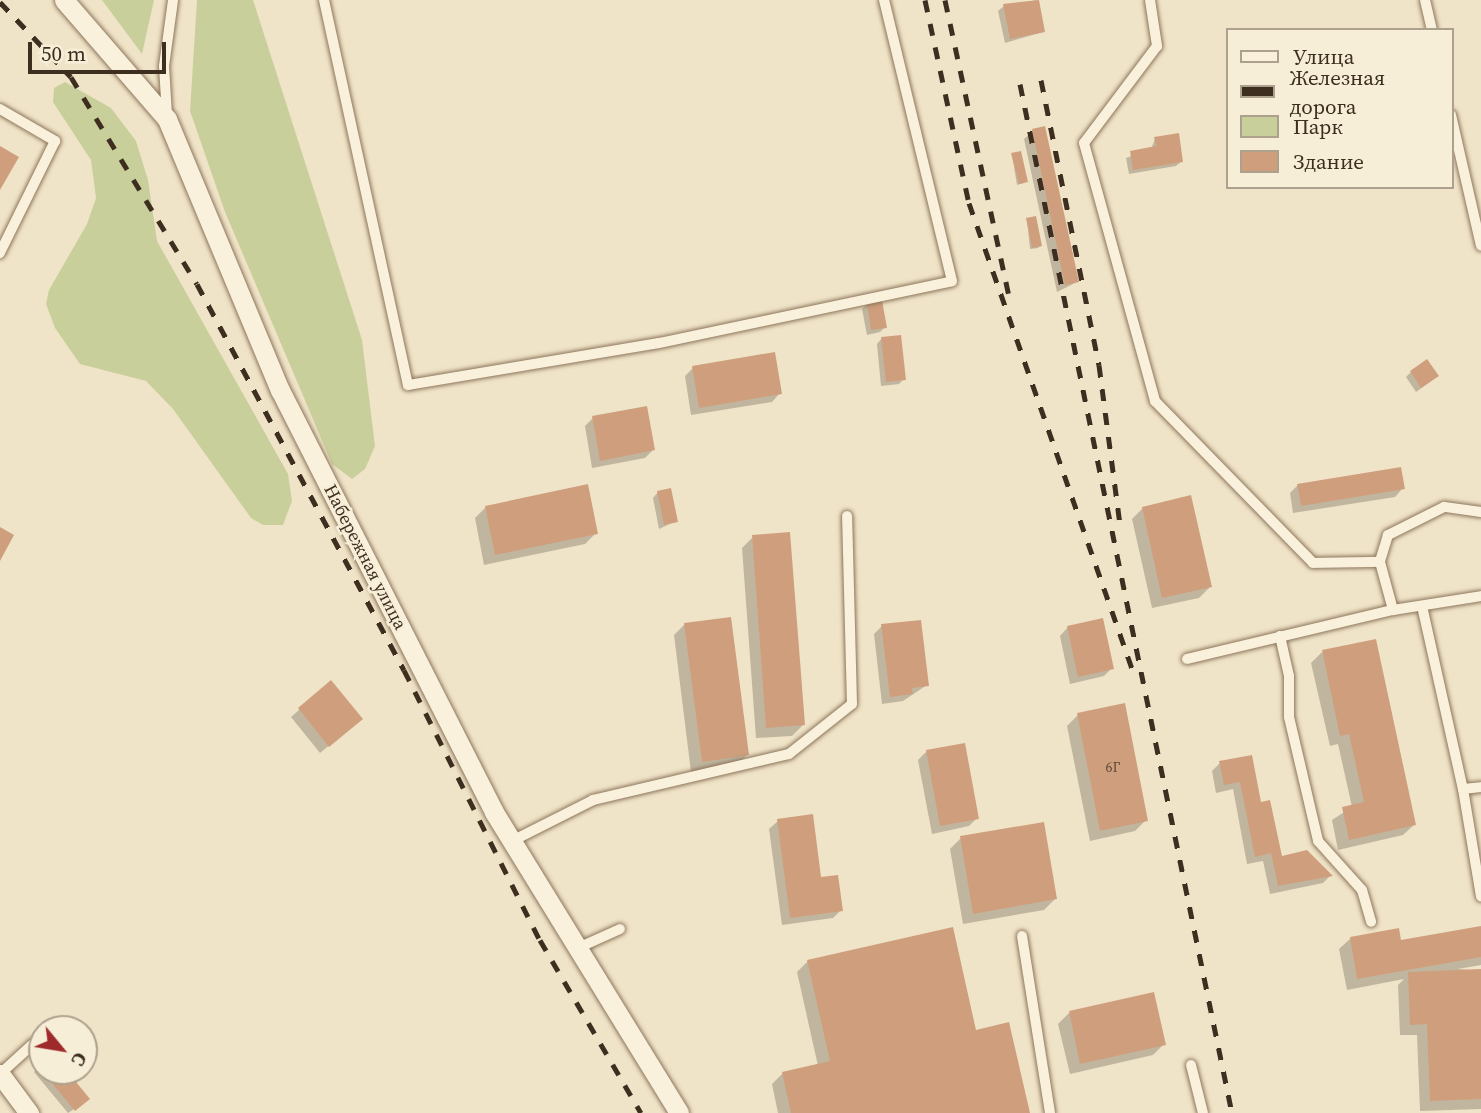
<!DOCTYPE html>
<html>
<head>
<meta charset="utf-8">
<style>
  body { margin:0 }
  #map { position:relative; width:1481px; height:1113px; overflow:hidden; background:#f0e4c8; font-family:"Source Serif 4",serif }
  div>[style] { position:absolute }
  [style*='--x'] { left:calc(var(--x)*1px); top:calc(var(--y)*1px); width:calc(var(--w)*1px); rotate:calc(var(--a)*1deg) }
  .green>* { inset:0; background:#c9cf9b }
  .shadow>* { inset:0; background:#0003 }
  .building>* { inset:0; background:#cf9f7d }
  .roads { filter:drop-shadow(0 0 2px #8d765c) drop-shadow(0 0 2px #8d765c) }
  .service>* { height:10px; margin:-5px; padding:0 5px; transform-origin:5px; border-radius:5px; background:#faf1dc }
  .minor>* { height:19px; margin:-9.5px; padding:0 9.5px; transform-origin:9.5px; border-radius:9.5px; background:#faf1dc }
  .rail>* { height:5px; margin-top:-2.5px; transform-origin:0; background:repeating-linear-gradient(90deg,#3d2e20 0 12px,transparent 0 24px) }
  span { translate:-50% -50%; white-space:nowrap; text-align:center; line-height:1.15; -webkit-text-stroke:5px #f7eed8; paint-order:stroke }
  .number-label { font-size:14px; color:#624a37 }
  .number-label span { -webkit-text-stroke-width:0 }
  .street-label { font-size:18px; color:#3d2e20 }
  .legend { position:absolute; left:1226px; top:28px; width:228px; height:161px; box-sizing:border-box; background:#f7eed8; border:2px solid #ada18e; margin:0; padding:9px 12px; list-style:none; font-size:21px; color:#3d2e20 }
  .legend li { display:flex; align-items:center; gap:14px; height:35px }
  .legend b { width:35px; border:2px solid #ada18e }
  .north { position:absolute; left:28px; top:1015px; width:70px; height:70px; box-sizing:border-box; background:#f7eed8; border:2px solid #ada18e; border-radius:50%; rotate:120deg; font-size:19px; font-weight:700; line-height:28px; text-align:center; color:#3d2e20 }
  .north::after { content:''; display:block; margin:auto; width:24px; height:32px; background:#9e2a2b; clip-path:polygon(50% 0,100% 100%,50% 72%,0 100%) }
  .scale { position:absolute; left:28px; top:42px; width:138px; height:32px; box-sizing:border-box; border:4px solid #3d2e20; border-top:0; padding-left:9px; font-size:21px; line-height:24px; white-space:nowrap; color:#3d2e20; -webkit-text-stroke:5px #f7eed8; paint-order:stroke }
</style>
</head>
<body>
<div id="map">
  <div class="green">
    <div style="clip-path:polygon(102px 0,154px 0,142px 54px)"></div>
    <div style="clip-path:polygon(197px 0,253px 0,362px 340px,375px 446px,365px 469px,352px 479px,332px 464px,225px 212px,190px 111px)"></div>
    <div style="clip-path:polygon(65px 82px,111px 108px,136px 141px,148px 180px,157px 241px,288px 474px,292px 501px,283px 525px,263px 525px,251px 518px,173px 409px,146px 381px,80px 364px,55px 328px,46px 304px,49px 290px,87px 224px,96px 198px,91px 160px,53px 102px,54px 88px)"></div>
  </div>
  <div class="shadow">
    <div style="clip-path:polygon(1037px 0,1043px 32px,1005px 43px,998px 11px,1004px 6px)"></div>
    <div style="clip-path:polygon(1033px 131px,1077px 282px,1057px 292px,1024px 139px)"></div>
    <div style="clip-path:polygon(1155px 139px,1182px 161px,1176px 166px,1129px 174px,1126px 158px,1151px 149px)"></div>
    <div style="clip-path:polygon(1012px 155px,1026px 181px,1024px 183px,1017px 185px)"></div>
    <div style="clip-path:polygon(1027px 220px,1040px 246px,1038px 248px,1030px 249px)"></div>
    <div style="clip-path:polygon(867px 304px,885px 327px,880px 332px,867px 335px,862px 309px)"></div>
    <div style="clip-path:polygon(882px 338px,904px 379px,899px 384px,881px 386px,877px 344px)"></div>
    <div style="clip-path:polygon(693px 368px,780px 393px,772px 402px,691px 415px,685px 376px)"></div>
    <div style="clip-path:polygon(1411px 372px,1431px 381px,1416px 392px,1406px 377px)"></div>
    <div style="clip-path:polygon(593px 418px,653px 450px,645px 458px,592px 468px,585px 426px)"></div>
    <div style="clip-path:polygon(1298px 485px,1403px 488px,1395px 497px,1293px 513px,1290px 493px)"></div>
    <div style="clip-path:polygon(658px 492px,676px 521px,659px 529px,653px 498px)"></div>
    <div style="clip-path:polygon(486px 507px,596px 533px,585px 544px,484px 565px,475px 518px)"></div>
    <div style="clip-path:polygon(1143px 508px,1210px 587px,1199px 598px,1152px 608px,1132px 519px)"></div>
    <div style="clip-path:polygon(753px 537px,803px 725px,792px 736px,756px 738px,742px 548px)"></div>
    <div style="clip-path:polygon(685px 624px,747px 755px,736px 766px,691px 772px,674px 635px)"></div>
    <div style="clip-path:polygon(882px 626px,927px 685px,903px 701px,882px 704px,874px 634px)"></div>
    <div style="clip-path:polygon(1068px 627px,1112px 668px,1104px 676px,1070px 684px,1060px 636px)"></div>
    <div style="clip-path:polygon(1322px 652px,1415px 824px,1403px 835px,1338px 850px,1332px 820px,1352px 807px,1338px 744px,1330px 746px,1311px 663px)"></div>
    <div style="clip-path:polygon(330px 683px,352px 727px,320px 753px,291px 717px)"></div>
    <div style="clip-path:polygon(1078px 715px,1146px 820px,1135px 831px,1090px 841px,1067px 726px)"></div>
    <div style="clip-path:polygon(926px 752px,977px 818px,969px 826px,932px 834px,918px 760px)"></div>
    <div style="clip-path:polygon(1250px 757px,1259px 804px,1280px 858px,1330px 876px,1323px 883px,1270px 894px,1263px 861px,1247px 864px,1233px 789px,1216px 793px,1212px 771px,1220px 763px)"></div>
    <div style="clip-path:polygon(778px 821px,841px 910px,833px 918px,782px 925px,769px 829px)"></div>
    <div style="clip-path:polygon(961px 838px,1055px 899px,1044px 910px,963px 924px,950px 849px)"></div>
    <div style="clip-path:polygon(1481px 928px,1481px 965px,1458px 969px,1481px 971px,1481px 1109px,1420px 1111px,1417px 1035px,1400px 1035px,1398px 985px,1404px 979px,1347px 990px,1339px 949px,1351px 938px,1399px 942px)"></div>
    <div style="clip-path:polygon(808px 961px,974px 1032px,1028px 1113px,778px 1113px,772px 1084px,783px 1073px,818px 1066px,797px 972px)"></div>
    <div style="clip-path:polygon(1069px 1013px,1164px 1044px,1153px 1055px,1070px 1074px,1058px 1024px)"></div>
    <div style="clip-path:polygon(42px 1064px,42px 1071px,64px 1071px,82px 1104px,68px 1113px,34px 1072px)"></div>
  </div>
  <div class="building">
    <div style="clip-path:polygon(1039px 0,1045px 32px,1010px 39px,1003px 4px)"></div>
    <div style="clip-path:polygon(1045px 126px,1079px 282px,1065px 285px,1032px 129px)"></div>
    <div style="clip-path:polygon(1179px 133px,1183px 162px,1133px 170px,1130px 151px,1156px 146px,1154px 137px)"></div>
    <div style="clip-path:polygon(0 146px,19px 157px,0 190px)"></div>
    <div style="clip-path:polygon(1021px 151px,1028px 182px,1019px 184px,1011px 153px)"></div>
    <div style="clip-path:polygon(1036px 216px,1042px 246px,1032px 248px,1026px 218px)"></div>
    <div style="clip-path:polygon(882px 300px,887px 328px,871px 330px,867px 303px)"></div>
    <div style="clip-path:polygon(901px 335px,906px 380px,886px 382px,881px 337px)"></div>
    <div style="clip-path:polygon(775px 352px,782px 394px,699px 408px,692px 366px)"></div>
    <div style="clip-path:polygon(1427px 359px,1439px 376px,1421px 388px,1410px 371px)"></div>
    <div style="clip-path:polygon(647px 406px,655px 450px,600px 461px,592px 416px)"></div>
    <div style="clip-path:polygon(1401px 467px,1405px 489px,1301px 506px,1297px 484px)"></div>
    <div style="clip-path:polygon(588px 484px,598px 534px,495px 555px,485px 506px)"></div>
    <div style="clip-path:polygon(671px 488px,678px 522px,664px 525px,657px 491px)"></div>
    <div style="clip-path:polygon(1191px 495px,1212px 587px,1162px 598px,1142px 507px)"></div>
    <div style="clip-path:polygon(0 527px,14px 535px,0 561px)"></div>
    <div style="clip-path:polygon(790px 532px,805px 725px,766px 728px,752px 535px)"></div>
    <div style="clip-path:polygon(731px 617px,749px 755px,702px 762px,684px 623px)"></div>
    <div style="clip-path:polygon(1103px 618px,1114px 669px,1078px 677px,1067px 626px)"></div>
    <div style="clip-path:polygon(921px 620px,929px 686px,912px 688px,913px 694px,890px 697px,881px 624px)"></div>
    <div style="clip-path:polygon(1376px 639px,1416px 825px,1349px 840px,1342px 807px,1364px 802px,1349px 734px,1340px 736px,1322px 650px)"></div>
    <div style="clip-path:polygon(331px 680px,363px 719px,329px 747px,298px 708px)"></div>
    <div style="clip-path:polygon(1125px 703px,1148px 821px,1100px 831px,1077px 713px)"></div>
    <div style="clip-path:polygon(965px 743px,979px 819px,940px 826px,926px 750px)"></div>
    <div style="clip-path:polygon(1252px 755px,1261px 802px,1270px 800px,1282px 856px,1307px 850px,1333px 876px,1278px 886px,1271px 853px,1255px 857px,1240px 782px,1224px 785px,1219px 761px)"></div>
    <div style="clip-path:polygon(813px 814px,821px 877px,838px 875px,843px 911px,790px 918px,777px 819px)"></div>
    <div style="clip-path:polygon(1044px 822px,1057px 899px,973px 914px,960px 836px)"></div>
    <div style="clip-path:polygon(1481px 926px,1481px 957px,1357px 979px,1350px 937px,1399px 928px,1401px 940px)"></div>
    <div style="clip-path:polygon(953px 927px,976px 1030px,1009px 1022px,1030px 1113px,791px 1113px,782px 1072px,830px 1061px,807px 960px)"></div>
    <div style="clip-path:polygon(1481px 969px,1481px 1099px,1430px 1101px,1427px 1024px,1410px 1025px,1408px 972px)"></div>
    <div style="clip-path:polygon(1154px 992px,1166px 1045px,1080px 1064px,1069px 1011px)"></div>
    <div style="clip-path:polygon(42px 1071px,67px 1071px,90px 1099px,75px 1111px)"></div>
  </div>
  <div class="roads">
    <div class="service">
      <div style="--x:324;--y:0;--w:394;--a:77.7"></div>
      <div style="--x:408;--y:385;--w:254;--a:-9.5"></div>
      <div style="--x:659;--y:343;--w:299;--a:-11.9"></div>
      <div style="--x:952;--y:281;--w:289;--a:-103.6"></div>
      <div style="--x:1150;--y:0;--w:47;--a:81.3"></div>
      <div style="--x:1157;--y:46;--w:121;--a:127"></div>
      <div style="--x:1084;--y:143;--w:268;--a:74.6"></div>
      <div style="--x:1155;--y:401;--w:226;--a:45.7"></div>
      <div style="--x:1313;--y:563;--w:67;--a:-0.9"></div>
      <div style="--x:1425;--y:0;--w:31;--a:77"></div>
      <div style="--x:0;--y:109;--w:64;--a:30.2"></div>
      <div style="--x:55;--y:141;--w:125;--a:116.2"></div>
      <div style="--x:167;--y:115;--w:49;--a:-93.5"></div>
      <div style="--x:164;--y:66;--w:67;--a:-82.2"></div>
      <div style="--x:1451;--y:115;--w:134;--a:77.1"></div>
      <div style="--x:1481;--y:512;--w:37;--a:-172"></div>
      <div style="--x:1444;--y:507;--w:63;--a:153.4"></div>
      <div style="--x:1388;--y:535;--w:28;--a:107"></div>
      <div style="--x:1380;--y:562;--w:50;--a:74.8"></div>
      <div style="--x:1393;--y:610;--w:89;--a:-9"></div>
      <div style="--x:1422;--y:606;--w:188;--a:77.4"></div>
      <div style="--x:1463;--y:789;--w:109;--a:80.5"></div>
      <div style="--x:1280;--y:636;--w:41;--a:77.3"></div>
      <div style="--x:1289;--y:676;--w:41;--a:90"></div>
      <div style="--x:1289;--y:717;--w:127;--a:76.8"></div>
      <div style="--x:1318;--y:841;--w:66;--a:48.1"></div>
      <div style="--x:1362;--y:890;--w:33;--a:74"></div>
      <div style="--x:1187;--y:659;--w:212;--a:-13.4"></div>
      <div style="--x:1463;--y:789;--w:18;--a:-6"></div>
      <div style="--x:512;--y:841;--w:91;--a:-26.8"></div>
      <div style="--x:593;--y:800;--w:201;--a:-13.2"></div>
      <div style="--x:789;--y:754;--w:80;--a:-38.4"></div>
      <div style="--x:852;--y:704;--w:188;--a:-91.5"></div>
      <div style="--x:1022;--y:936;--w:179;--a:81"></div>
      <div style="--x:578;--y:948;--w:46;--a:-24.3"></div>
      <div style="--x:1191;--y:1065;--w:49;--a:76"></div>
      <div style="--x:0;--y:1074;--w:46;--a:-42.4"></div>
    </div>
    <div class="minor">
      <div style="--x:64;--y:0;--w:157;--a:49.1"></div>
      <div style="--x:167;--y:119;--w:294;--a:67.4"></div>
      <div style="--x:280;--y:390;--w:473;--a:63.1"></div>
      <div style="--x:494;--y:812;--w:353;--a:58.4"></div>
      <div style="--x:0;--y:1074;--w:49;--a:53.4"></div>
    </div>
  </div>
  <div class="rail">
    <div style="--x:925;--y:0;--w:208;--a:77.8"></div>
    <div style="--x:969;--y:203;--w:494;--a:70.7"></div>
    <div style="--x:945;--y:0;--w:303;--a:77.8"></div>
    <div style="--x:0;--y:2;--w:103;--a:46.6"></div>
    <div style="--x:71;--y:77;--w:242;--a:58.7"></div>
    <div style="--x:197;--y:284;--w:438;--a:61.8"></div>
    <div style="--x:404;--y:670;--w:302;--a:63.3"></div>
    <div style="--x:540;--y:940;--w:200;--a:59.7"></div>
    <div style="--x:1041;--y:80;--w:291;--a:78.5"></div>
    <div style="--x:1099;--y:365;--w:160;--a:82.5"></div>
    <div style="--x:1020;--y:84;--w:1051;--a:78.36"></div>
  </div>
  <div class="number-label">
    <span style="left:1113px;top:767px">6Г</span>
  </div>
  <div class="street-label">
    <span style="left:365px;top:557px;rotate:63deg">Набережная улица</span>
  </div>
  <ul class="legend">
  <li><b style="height:9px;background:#faf1dc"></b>Улица</li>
  <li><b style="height:9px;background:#3d2e20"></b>Железная дорога</li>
  <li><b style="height:19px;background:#c9cf9b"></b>Парк</li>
  <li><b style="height:19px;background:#cf9f7d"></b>Здание</li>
  </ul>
  <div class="north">С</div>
  <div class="scale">50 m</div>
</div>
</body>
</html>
